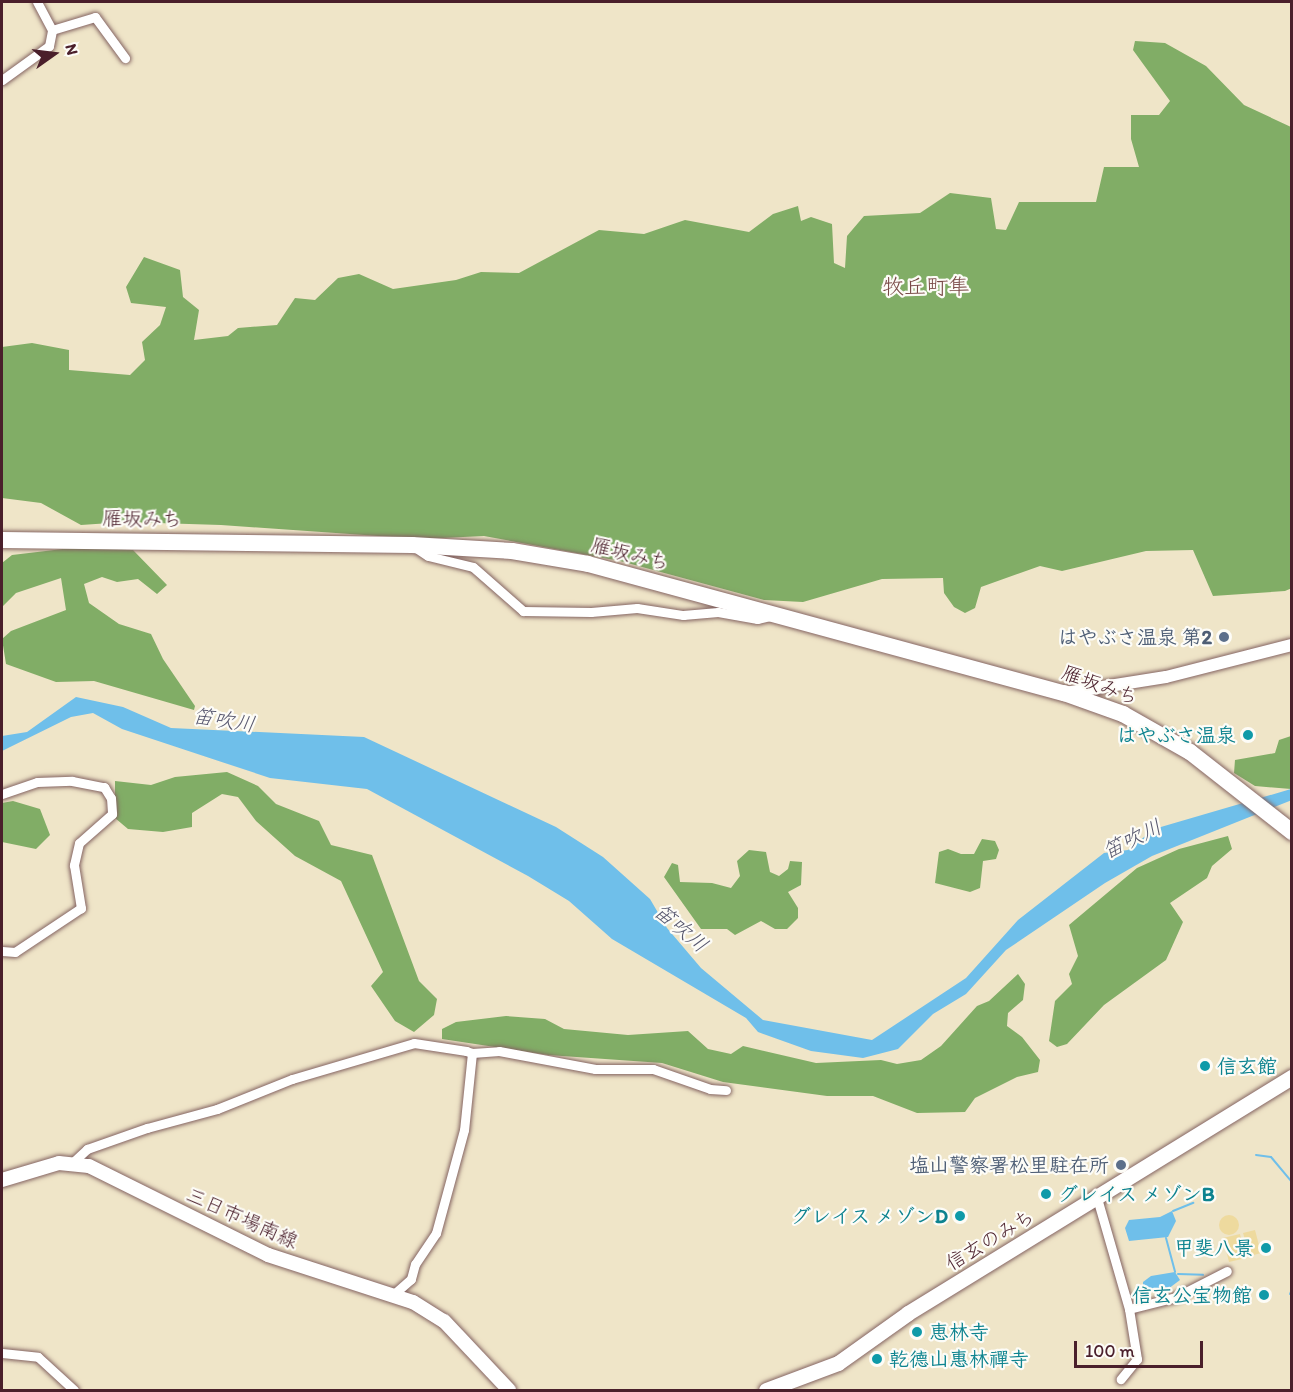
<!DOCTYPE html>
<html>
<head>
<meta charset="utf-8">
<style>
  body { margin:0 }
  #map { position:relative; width:1293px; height:1392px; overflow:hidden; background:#efe5c8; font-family:Itim,"Klee One",sans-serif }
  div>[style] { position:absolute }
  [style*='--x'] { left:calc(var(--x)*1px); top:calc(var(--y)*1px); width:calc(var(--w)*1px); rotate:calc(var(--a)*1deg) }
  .forest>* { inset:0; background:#81ad66 }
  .sand>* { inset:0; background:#eeda9e }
  .round { border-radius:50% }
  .water>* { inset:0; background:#6fbfea }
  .stream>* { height:2px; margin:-1px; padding:0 1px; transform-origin:1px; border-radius:1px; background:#6fbfea }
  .roads { filter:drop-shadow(0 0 2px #846462) drop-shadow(0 0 2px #846462) }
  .minor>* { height:9px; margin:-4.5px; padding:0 4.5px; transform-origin:4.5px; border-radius:4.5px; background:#fff }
  .tertiary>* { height:12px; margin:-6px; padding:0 6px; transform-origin:6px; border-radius:6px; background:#fff }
  .secondary>* { height:14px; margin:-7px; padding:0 7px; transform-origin:7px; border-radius:7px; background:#fff }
  .primary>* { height:15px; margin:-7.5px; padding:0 7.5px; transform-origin:7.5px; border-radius:7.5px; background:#fff }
  .trunk>* { height:16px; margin:-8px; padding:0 8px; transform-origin:8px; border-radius:8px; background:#fff }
  .dots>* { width:16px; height:16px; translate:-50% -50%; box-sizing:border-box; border:3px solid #fdfcf7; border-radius:50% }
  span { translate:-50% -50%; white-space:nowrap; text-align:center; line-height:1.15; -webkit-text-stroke:4.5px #fdfcf7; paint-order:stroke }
  .street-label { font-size:20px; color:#4a1f2b }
  .service-label { font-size:20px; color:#4e5e75; font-weight:700 }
  .right { translate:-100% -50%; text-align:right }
  .culture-label { font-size:20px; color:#0d838f; font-weight:700 }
  .left { translate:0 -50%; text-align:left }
  .water-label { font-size:21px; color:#57576e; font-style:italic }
  .quarter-label { font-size:22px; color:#794946 }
  .frame { position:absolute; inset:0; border:3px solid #4a1f2b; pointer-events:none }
  .north { position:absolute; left:24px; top:24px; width:60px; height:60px; -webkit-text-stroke:4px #fdfcf7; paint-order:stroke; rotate:76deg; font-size:16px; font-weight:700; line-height:24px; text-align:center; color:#4a1f2b }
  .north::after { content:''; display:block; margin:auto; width:21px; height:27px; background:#4a1f2b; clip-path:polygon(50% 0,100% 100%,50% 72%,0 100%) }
  .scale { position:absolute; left:1074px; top:1341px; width:129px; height:27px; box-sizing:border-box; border:3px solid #4a1f2b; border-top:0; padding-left:8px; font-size:18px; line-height:21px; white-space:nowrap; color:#4a1f2b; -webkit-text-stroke:4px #fdfcf7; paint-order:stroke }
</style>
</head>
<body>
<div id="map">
  <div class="forest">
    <div style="clip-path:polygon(1135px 41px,1165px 43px,1206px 66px,1244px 105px,1291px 127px,1292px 588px,1285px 591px,1213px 596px,1193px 550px,1146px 551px,1062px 571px,1040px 566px,981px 587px,975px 608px,965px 613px,954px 607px,944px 593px,943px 578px,882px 579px,803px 602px,764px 600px,620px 561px,484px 536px,421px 539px,221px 525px,125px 522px,81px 525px,41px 503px,2px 498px,2px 347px,32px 343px,69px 350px,69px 370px,130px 375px,145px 360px,142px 342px,160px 325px,166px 307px,131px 303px,126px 287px,144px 257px,180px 270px,183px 297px,199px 310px,194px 340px,228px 336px,238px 328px,277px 325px,295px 298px,315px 300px,338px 278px,359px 274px,393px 289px,456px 280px,481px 272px,519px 273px,599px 230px,644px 234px,685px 220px,749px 232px,773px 214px,798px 206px,801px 221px,811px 217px,832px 224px,834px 263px,845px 268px,847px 236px,864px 216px,920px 213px,950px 193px,991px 198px,996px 229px,1006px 230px,1019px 202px,1096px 202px,1104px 167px,1139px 167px,1131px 139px,1131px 115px,1159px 115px,1170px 101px,1133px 50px)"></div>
    <div style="clip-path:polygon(88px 546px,133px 550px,167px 585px,157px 594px,138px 579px,117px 582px,102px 577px,84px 584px,89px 603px,119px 624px,151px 634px,163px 659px,195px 706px,194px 710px,94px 681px,56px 682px,6px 664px,2px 639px,11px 631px,66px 610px,61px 578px,16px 593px,2px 607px,2px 563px,12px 555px)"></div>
    <div style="clip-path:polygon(1291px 736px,1291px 789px,1255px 786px,1234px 773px,1235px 760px,1275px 753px,1279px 740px)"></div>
    <div style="clip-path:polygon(227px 772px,258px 786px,276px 804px,319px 821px,331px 845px,372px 855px,419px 981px,437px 999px,434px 1015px,414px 1032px,395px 1021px,371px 986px,383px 972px,341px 881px,295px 856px,256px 821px,238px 797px,222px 794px,192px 813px,192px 827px,163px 832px,128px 829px,115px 818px,115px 781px,151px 785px,175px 777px)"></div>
    <div style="clip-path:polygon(13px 801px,40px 809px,50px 835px,36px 849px,2px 842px,2px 803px)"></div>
    <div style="clip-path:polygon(1228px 836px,1232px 849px,1212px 866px,1207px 878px,1170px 903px,1183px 922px,1166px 960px,1104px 1005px,1067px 1044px,1057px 1047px,1049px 1041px,1055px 1001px,1072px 984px,1069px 974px,1078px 956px,1069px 925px,1137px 868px,1179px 849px)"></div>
    <div style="clip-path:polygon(982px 839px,995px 841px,999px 850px,996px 859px,983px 861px,980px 888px,970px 892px,935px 883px,939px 852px,948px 849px,961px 854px,974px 854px)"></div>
    <div style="clip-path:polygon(749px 850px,766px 852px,770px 872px,779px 876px,788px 869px,790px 861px,802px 862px,801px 885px,788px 892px,798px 908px,798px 918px,787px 929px,775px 929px,761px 921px,735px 935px,727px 929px,701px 929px,664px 877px,672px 863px,678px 865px,680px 882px,712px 883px,731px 888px,740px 876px,737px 861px)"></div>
    <div style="clip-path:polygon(1018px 974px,1025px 984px,1023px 1000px,1008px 1013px,1007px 1026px,1022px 1037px,1040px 1060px,1038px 1072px,1017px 1077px,975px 1098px,965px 1112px,917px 1113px,873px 1096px,827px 1096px,723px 1082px,662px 1063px,548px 1055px,442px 1039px,442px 1029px,456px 1022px,506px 1016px,545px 1019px,564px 1029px,628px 1035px,688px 1031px,708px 1049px,731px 1054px,743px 1046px,816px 1063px,881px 1060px,897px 1064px,921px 1060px,941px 1046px,977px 1006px,989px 1001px)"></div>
  </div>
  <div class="sand">
    <div class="round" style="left:1219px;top:1215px;width:20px;height:20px"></div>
    <div style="clip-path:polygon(1255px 1230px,1261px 1253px,1250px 1256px,1243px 1233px)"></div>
    <div style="clip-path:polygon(1240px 1234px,1246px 1258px,1229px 1262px,1223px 1238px)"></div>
  </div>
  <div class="water">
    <div style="clip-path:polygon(76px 697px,123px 707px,171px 728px,364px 737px,556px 827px,603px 857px,650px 899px,667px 928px,701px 968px,763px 1020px,872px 1040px,966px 978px,1018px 920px,1104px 853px,1128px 850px,1154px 829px,1291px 789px,1292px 800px,1152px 856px,1105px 883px,1006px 950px,966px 994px,933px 1014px,898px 1049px,863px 1058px,811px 1051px,758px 1032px,746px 1018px,612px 939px,569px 901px,528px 876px,367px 789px,270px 778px,122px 729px,93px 713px,71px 717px,2px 751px,2px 736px,27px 732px)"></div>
    <div style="clip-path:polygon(1172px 1211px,1176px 1221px,1168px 1237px,1129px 1241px,1125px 1228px,1129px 1220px,1160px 1217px)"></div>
    <div style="clip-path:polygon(1175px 1272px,1180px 1280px,1164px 1292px,1143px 1291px,1143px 1282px,1151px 1276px)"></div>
  </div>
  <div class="stream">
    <div style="--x:1256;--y:1155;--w:15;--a:8"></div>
    <div style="--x:1271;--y:1157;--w:33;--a:50"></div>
    <div style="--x:1173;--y:1211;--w:22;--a:-22"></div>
    <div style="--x:1166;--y:1238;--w:35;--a:75"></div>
    <div style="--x:1178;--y:1274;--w:25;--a:2"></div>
    <div style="--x:1290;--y:1294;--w:5;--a:-68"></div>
  </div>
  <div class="roads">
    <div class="minor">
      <div style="--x:52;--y:30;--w:45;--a:-16.8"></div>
      <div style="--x:95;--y:17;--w:51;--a:53.8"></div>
      <div style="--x:2;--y:80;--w:58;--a:-35.9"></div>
      <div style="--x:49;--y:46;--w:16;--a:-79"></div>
      <div style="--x:52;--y:30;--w:32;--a:-118"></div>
      <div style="--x:416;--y:548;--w:14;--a:34"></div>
      <div style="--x:428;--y:556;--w:46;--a:13.7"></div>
      <div style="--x:473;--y:567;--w:67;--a:41.3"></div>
      <div style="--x:523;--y:611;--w:68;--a:0.8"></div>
      <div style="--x:591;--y:612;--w:46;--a:-5"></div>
      <div style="--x:637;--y:608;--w:47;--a:8.7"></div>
      <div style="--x:683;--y:615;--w:35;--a:-5"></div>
      <div style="--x:718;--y:612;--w:40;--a:10"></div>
      <div style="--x:757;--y:619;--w:13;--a:-13"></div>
      <div style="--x:2;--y:794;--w:37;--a:-19"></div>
      <div style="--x:37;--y:782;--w:35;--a:-2"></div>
      <div style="--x:72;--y:781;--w:33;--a:11"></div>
      <div style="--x:104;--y:787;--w:13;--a:58"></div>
      <div style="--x:111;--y:798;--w:16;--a:86"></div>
      <div style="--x:112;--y:814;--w:44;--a:138.7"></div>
      <div style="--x:79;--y:843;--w:23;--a:103"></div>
      <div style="--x:74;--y:865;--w:44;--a:80.8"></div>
      <div style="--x:81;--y:908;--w:79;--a:146.3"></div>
      <div style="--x:15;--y:952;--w:13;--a:-176"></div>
      <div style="--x:472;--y:1053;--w:27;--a:-4"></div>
      <div style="--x:499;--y:1051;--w:98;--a:10.6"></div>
      <div style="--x:595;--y:1069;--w:58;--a:0"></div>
      <div style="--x:653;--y:1069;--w:60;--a:19.3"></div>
      <div style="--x:710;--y:1089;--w:16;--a:4"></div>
      <div style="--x:72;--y:1163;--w:21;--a:-43"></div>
      <div style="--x:87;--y:1149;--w:64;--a:-19.3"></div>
      <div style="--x:147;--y:1128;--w:73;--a:-15.2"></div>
      <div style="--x:217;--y:1109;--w:81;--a:-21.8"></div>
      <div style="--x:292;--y:1079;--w:127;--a:-16.4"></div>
      <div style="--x:414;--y:1043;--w:53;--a:8.7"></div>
      <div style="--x:466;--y:1051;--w:6;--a:18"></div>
      <div style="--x:472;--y:1053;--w:77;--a:95.9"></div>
      <div style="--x:464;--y:1130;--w:107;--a:105.2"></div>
      <div style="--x:436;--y:1233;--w:37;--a:124"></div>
      <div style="--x:415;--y:1264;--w:16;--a:105"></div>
      <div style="--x:411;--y:1279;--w:21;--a:139"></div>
      <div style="--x:1097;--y:1198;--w:116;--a:73.9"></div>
      <div style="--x:1129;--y:1309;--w:51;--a:80.9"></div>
      <div style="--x:1137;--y:1359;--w:26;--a:129"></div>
      <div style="--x:1129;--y:1309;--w:49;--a:-14.3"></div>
      <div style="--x:1176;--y:1297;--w:57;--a:-27"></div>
      <div style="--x:2;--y:1353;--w:36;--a:6"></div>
      <div style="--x:38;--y:1357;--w:49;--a:42.5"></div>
    </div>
    <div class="tertiary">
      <div style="--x:1065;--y:693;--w:102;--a:-9"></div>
      <div style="--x:1166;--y:677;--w:130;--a:-14.3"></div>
    </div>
    <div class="secondary">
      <div style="--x:2;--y:1180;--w:59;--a:-16.6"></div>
      <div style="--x:59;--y:1163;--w:30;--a:6"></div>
      <div style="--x:89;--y:1166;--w:200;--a:26.4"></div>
      <div style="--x:268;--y:1255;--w:152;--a:18"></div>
      <div style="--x:413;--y:1302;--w:36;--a:32"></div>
      <div style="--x:444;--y:1321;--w:95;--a:46.7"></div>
    </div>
    <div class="primary">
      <div style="--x:766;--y:1390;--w:77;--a:-20.6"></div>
      <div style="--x:838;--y:1363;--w:86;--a:-35.5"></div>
      <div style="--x:908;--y:1313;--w:451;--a:-31.6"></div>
    </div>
    <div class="trunk">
      <div style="--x:2;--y:540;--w:410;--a:0.7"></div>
      <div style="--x:412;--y:545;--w:100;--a:3.4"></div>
      <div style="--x:512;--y:551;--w:77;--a:9.7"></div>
      <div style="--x:588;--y:564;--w:493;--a:15.2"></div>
      <div style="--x:1064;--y:693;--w:63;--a:19.6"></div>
      <div style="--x:1123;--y:714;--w:77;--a:29.6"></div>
      <div style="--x:1190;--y:752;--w:130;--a:38.1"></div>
    </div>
  </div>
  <div class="dots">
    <div style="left:1224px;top:637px;background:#5c6f8a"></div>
    <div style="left:1248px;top:735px;background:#0f9aa8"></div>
    <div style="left:1205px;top:1066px;background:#0f9aa8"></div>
    <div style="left:1121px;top:1165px;background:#5c6f8a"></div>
    <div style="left:1046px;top:1194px;background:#0f9aa8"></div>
    <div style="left:960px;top:1216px;background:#0f9aa8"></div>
    <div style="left:1266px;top:1248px;background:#0f9aa8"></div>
    <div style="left:1264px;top:1295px;background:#0f9aa8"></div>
    <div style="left:917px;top:1332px;background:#0f9aa8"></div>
    <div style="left:877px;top:1359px;background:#0f9aa8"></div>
  </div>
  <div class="street-label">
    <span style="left:142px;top:519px;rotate:1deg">雁坂みち</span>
    <span style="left:630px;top:554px;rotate:14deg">雁坂みち</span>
    <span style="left:1100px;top:685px;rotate:20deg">雁坂みち</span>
    <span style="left:242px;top:1218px;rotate:24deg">三日市場南線</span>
    <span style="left:990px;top:1240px;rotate:-31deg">信玄のみち</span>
  </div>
  <div class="service-label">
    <span class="right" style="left:1212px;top:637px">はやぶさ温泉 第2</span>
    <span class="right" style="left:1109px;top:1165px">塩山警察署松里駐在所</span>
  </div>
  <div class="culture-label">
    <span class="right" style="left:1236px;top:735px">はやぶさ温泉</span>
    <span class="left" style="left:1217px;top:1066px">信玄館</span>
    <span class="left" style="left:1058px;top:1194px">グレイス メゾンB</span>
    <span class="right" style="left:948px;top:1216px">グレイス メゾンD</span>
    <span class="right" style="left:1254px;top:1248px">甲斐八景</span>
    <span class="right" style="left:1252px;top:1295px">信玄公宝物館</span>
    <span class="left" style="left:929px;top:1332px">恵林寺</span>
    <span class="left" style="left:889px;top:1359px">乾德山惠林禪寺</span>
  </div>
  <div class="water-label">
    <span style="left:224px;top:720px;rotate:9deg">笛吹川</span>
    <span style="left:1132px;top:839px;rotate:-26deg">笛吹川</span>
    <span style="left:681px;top:928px;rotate:40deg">笛吹川</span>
  </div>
  <div class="quarter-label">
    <span style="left:926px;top:287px">牧丘町隼</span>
  </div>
  <div class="frame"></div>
  <div class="north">N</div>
  <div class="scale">100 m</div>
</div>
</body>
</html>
